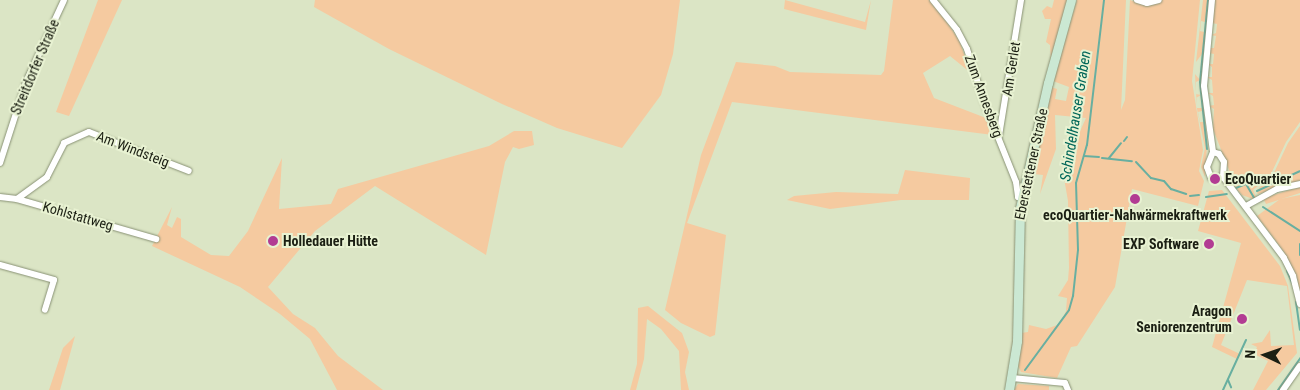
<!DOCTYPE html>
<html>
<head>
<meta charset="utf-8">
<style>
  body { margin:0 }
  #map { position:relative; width:1300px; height:390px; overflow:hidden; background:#dbe5c5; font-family:"Roboto Condensed",sans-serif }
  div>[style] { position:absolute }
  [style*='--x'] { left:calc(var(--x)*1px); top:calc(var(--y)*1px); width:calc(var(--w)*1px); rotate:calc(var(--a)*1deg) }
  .green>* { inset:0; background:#f5caa0 }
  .stream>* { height:2px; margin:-1px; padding:0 1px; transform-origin:1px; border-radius:1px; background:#68afa0 }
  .roads { filter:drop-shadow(0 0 1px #899275) drop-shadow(0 0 1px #899275) }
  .minor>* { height:6px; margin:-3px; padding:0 3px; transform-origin:3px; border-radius:3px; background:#fff }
  .secondary>* { height:9px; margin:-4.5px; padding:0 4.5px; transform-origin:4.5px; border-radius:4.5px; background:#cbe8d3 }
  .dots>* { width:14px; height:14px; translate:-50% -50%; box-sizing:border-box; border:2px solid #e8f2d2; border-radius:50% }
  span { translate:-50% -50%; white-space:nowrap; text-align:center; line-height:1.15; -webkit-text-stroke:4px #e8f2d2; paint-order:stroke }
  .street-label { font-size:14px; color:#1b1f13 }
  .poi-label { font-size:14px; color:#1b1f13; font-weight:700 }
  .left { translate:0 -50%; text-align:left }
  .right { translate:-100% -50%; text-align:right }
  .water-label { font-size:15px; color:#006658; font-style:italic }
  .north { position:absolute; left:1240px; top:330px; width:50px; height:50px; -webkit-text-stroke:4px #e8f2d2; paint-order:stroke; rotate:273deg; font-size:14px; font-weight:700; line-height:20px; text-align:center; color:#1b1f13 }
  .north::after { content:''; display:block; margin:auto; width:18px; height:22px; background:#1b1f13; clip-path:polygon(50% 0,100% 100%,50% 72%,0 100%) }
</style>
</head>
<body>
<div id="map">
  <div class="green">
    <div style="clip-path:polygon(98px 0,122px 0,69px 116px,56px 112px)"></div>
    <div style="clip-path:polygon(315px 0,680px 0,673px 54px,661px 95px,622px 148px,557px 128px,502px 104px,389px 49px,314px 7px)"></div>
    <div style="clip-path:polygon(785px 0,865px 22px,871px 0,866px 30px,784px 9px)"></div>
    <div style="clip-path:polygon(893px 0,929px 0,946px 21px,959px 40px,971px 73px,950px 56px,923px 73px,934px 98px,986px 118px,993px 135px,732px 102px,687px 223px,726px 235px,715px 335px,710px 337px,681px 323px,665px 310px,701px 155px,736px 62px,775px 66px,790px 72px,881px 75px,884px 71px)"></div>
    <div style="clip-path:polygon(1054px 0,1067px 0,1051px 62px,1050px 45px,1046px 42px,1051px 19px,1045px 19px,1042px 11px,1047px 6px,1052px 8px)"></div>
    <div style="clip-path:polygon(1077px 0,1126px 0,1121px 110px,1125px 100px,1130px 0,1146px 6px,1162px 0,1200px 0,1192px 81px,1203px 150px,1199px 171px,1204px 181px,1198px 206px,1132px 189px,1115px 287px,1077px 346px,1071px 347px,1057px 378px,1021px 372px,1017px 363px,1021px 333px,1028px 332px,1029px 325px,1046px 329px,1060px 324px,1066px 311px,1067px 298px,1058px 296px,1068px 280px,1069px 268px,1068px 201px,1064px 178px,1067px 160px,1086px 118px,1055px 115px,1056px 149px,1040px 194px,1043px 175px,1034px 174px,1051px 87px,1057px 89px,1055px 99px,1066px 101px,1069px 87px,1053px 81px)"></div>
    <div style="clip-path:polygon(1203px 0,1208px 0,1205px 22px,1201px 21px,1200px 31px,1204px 32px,1202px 54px,1196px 62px)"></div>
    <div style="clip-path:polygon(1215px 0,1300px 0,1300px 122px,1286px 142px,1270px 176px,1253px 190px,1256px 197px,1253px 199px,1242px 195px,1236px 188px,1213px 129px,1214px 109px,1209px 106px,1214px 105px,1213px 96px,1208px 93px,1213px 93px,1212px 80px,1207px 77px,1212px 77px,1212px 67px,1208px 64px,1213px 64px,1214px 54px,1209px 53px,1209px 48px,1214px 48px,1216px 36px,1211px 35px,1216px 33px,1217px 24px,1212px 23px)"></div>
    <div style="clip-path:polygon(1195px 74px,1200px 80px,1196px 82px,1196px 94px,1201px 95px,1196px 98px,1197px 108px,1202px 108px,1202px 111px,1198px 112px,1200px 122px,1204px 122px,1207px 145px,1205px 177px,1201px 167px,1205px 148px,1197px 109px,1196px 92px)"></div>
    <div style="clip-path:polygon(1300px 126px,1300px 181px,1258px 194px,1256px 191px,1273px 175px,1288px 143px)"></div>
    <div style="clip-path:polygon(514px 131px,532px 131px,534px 145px,519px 149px,513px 147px,505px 162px,486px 255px,375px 186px,315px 231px,268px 287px,293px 314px,315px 328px,338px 356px,383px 390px,337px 390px,310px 339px,280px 314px,240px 287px,152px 246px,172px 207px,167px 225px,172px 228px,177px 217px,181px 219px,181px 237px,211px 255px,229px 256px,248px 231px,282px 158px,279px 209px,331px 204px,338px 189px,489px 146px)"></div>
    <div style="clip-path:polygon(905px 170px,970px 178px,969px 200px,901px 200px,830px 209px,787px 200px,794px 196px,836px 192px,898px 194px)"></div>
    <div style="clip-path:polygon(1300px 187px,1300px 193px,1266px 204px,1263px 198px)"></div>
    <div style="clip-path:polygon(1222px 190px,1280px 266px,1288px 286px,1297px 353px,1266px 390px,1253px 390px,1268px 361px,1256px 355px,1252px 358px,1257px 347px,1251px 344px,1262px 342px,1270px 330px,1271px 346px,1294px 345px,1287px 286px,1247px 280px,1221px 345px,1240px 354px,1237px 359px,1212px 347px,1241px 243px,1198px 231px,1209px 191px)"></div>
    <div style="clip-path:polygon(1300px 195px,1300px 290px,1284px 252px,1257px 216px,1280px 199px)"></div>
    <div style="clip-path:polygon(648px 306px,682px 333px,689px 352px,685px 372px,689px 390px,681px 390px,679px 351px,661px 329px,647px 319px,644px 359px,636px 390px,630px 390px,637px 364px,638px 308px)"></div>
    <div style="clip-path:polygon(75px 336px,60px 390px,49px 390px,63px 348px)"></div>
    <div style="clip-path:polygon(1018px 384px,1049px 386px,1049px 390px,1014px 390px)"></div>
  </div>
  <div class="stream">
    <div style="--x:1124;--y:141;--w:5;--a:-53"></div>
    <div style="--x:1207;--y:149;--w:67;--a:-96"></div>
    <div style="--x:1200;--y:82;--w:82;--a:-84.4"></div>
    <div style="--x:1084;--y:156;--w:15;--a:4"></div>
    <div style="--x:1102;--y:158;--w:30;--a:6"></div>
    <div style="--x:1109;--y:158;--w:19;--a:-51"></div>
    <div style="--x:1136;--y:162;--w:22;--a:47"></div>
    <div style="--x:1151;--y:178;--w:13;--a:13"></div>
    <div style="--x:1164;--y:181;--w:11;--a:49"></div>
    <div style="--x:1171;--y:189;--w:16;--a:18"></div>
    <div style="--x:1236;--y:188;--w:11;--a:-22"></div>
    <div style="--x:1246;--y:184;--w:16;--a:60"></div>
    <div style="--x:1257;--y:191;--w:47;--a:-24.9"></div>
    <div style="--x:1190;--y:196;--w:9;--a:-6"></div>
    <div style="--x:1206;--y:197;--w:21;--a:-8"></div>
    <div style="--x:1263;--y:207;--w:44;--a:33"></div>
    <div style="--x:1300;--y:244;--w:11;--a:90"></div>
    <div style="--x:1287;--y:271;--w:13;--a:67"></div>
    <div style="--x:1296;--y:302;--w:28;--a:82"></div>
    <div style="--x:1025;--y:370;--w:74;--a:-53.7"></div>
    <div style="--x:1069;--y:310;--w:15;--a:-74"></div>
    <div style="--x:1073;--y:296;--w:46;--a:-83.8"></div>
    <div style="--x:1078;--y:250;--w:67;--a:-91.7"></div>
    <div style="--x:1076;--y:183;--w:40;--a:-74"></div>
    <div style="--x:1087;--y:145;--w:146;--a:-83.3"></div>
    <div style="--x:1228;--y:380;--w:8;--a:67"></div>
    <div style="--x:1223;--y:390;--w:55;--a:-65.3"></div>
    <div style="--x:1278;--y:390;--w:39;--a:-55"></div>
  </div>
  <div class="roads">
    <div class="minor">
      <div style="--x:933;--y:0;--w:38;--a:51"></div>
      <div style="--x:957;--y:30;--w:21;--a:62"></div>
      <div style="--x:967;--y:49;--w:56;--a:72.2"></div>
      <div style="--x:984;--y:102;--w:86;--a:68.2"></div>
      <div style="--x:1016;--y:182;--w:15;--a:82"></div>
      <div style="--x:1018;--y:197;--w:4;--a:14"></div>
      <div style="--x:1137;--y:0;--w:10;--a:17"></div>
      <div style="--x:1147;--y:3;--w:12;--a:-14"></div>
      <div style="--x:1212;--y:0;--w:86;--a:95.3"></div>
      <div style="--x:1204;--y:86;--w:67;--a:82.2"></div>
      <div style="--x:1213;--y:152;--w:16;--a:112"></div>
      <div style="--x:1207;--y:167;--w:12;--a:70"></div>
      <div style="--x:1211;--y:178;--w:12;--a:-5"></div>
      <div style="--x:999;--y:136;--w:138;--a:-80.8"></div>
      <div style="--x:1213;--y:152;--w:6;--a:18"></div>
      <div style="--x:1219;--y:154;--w:9;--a:58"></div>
      <div style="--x:1224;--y:162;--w:15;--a:94"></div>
      <div style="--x:0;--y:163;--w:85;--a:-72.2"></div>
      <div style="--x:26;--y:82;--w:90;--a:-65.1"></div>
      <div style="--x:1223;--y:177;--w:101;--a:53"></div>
      <div style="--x:1284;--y:258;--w:20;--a:63"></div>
      <div style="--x:1293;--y:276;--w:29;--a:76"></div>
      <div style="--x:0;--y:197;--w:17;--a:7"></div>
      <div style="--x:17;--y:199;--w:145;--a:16.1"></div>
      <div style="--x:17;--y:199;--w:37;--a:-36"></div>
      <div style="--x:47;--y:177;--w:38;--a:-63"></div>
      <div style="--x:64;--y:143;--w:27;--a:-24"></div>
      <div style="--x:89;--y:132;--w:107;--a:21.3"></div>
      <div style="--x:1246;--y:206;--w:35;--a:-29"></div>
      <div style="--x:1277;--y:189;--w:24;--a:-12"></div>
      <div style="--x:0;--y:265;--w:56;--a:15.5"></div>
      <div style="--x:54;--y:280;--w:31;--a:107"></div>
      <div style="--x:1012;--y:378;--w:53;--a:5.4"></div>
      <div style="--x:1065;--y:383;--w:8;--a:67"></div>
      <div style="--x:1283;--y:390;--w:29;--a:-55"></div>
    </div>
    <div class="secondary">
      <div style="--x:1009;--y:390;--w:50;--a:-80.7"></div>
      <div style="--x:1017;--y:341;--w:133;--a:-88.7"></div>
      <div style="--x:1020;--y:208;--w:128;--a:-77.4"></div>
      <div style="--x:1048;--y:83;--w:86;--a:-74.5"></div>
    </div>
  </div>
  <div class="dots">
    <div style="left:1215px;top:179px;background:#b23c93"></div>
    <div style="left:1135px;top:199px;background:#b23c93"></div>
    <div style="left:273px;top:241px;background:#b23c93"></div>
    <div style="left:1209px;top:244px;background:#b23c93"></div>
    <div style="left:1242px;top:319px;background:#b23c93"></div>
  </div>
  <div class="street-label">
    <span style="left:35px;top:67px;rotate:-67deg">Streitdorfer Straße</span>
    <span style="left:1011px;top:69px;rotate:-81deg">Am Gerlet</span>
    <span style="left:984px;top:96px;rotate:70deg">Zum Annesberg</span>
    <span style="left:133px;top:149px;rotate:21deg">Am Windsteig</span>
    <span style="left:1031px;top:164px;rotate:-78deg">Eberstettener Straße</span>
    <span style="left:78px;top:216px;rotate:16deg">Kohlstattweg</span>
  </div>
  <div class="poi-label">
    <span class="left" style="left:1225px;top:179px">EcoQuartier</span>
    <span style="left:1135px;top:215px">ecoQuartier-Nahwärmekraftwerk</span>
    <span class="left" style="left:283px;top:241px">Holledauer Hütte</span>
    <span class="right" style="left:1199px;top:244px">EXP Software</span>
    <span class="right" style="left:1232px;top:319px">Aragon<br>Seniorenzentrum</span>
  </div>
  <div class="water-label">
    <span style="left:1076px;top:116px;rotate:-81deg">Schindelhauser Graben</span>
  </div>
  <div class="north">N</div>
</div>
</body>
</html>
